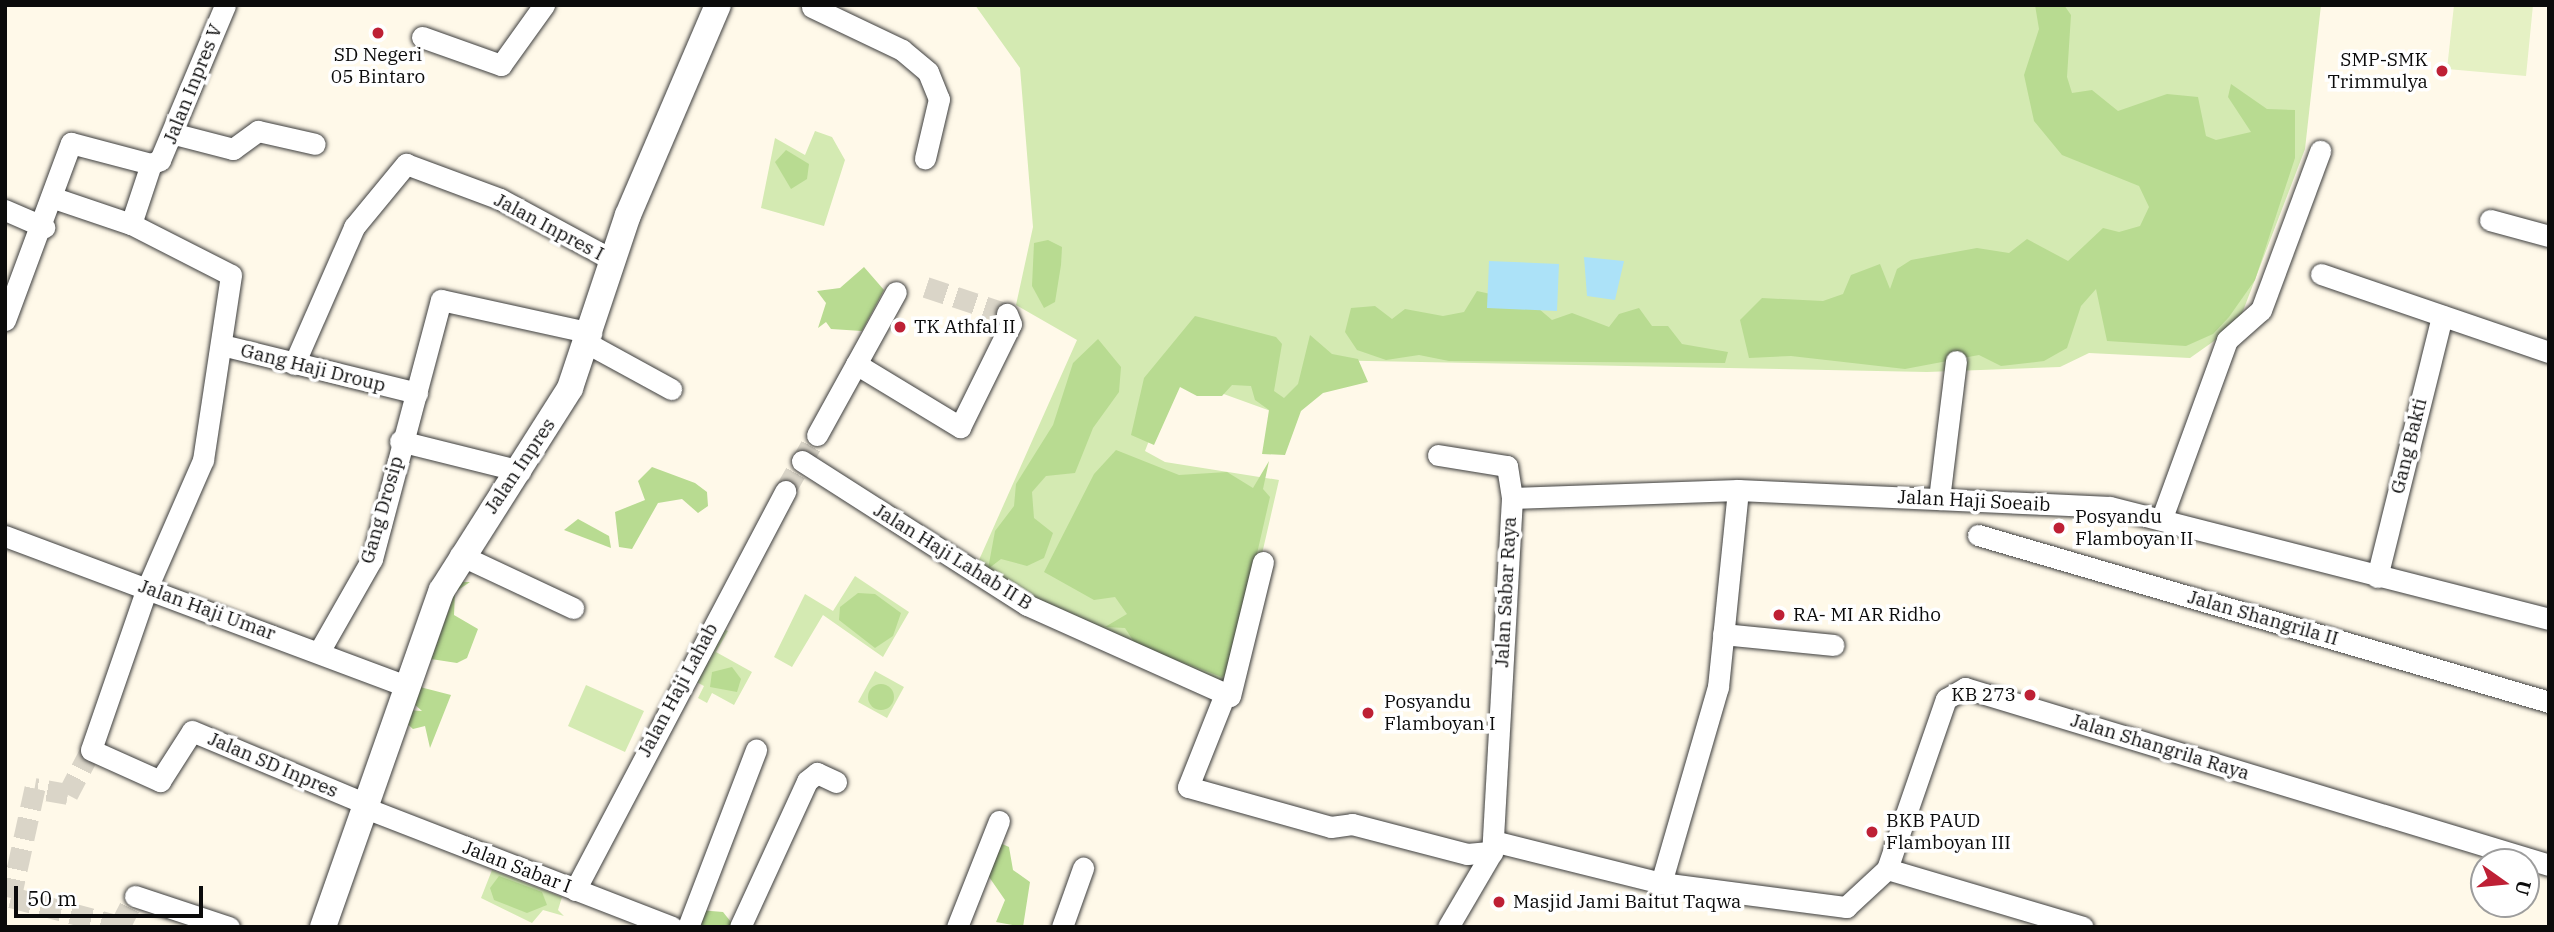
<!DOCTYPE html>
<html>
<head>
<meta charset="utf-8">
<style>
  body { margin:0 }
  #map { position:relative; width:2554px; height:932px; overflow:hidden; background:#fff9e9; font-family:"IBM Plex Serif",serif }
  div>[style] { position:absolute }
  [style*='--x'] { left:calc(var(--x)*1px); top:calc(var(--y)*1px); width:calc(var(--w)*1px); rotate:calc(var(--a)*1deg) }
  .green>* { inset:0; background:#d4eab2 }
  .forest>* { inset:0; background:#b8db91 }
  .round { border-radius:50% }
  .pitch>* { inset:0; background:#e5f1c4 }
  .water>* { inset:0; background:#ace2f8 }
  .minor-tunnel>* { height:21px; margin-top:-10.5px; transform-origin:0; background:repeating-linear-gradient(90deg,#dad5c8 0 21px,transparent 0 31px) }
  .roads { filter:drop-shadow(0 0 2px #3e3e3e) drop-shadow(0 0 2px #3e3e3e) }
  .minor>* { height:21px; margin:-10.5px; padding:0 10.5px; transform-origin:10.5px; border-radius:10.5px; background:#fff }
  .tertiary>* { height:26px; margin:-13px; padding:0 13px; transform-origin:13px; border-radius:13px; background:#fff }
  .dots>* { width:19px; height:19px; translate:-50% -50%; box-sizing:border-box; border:4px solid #fff; border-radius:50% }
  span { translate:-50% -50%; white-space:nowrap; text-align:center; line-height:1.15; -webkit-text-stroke:7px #fff; paint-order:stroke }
  .poi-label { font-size:19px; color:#0b0b0b }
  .right { translate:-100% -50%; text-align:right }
  .left { translate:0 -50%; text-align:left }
  .street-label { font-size:19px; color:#0b0b0b }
  .frame { position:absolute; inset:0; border:7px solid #0b0b0b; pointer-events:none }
  .north { position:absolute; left:2470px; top:848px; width:70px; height:70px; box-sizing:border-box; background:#fff; border:2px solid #9d9d9d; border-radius:50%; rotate:105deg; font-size:19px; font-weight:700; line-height:28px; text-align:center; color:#0b0b0b }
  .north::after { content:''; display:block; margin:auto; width:24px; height:32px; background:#be2035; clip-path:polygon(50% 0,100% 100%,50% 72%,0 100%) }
  .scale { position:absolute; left:14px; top:886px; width:189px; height:32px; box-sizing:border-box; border:4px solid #0b0b0b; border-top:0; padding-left:9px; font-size:21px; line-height:24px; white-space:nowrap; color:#0b0b0b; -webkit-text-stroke:5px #fff; paint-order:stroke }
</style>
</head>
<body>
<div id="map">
  <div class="green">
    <div style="clip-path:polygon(975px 5px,2321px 5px,2305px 149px,2238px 324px,2190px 358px,2089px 353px,2060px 367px,1927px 372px,1316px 360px,1293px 419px,1174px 376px,1145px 451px,1165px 462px,1279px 480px,1230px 693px,975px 569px,1077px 340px,1016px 305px,1033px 227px,1020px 68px)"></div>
    <div style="clip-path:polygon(815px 131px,832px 137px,845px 160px,824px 226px,761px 208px,775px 138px,805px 155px)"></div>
    <div style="clip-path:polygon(855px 576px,909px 612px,883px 657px,823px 615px,792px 667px,774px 657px,805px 594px,833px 611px)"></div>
    <div style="clip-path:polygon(718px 626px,728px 631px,716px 652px,752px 672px,734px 705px,712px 693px,707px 703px,698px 698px,704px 686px,689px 678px)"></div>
    <div style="clip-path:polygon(875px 671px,904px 687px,887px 718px,858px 702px)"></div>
    <div style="clip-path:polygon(586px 685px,644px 711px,625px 752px,568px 726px)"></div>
    <div style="clip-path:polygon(492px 870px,562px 897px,558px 910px,564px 916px,543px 910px,532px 923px,481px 898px)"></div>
  </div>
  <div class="forest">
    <div style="clip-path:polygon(2035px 5px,2064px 5px,2071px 15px,2067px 77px,2072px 93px,2092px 90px,2118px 111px,2167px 94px,2198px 97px,2206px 136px,2216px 140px,2251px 132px,2228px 97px,2231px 84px,2267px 109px,2295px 110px,2295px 158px,2255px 280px,2229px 317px,2213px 334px,2186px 346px,2107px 341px,2096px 289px,2081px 306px,2067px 348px,2044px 361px,2001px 366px,1979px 355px,1905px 369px,1791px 356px,1749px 358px,1740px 320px,1762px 298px,1823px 301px,1843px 294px,1851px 275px,1880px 264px,1890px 289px,1897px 269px,1911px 260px,1977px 248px,2009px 253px,2027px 239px,2068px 261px,2103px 228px,2119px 232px,2140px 226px,2149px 207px,2139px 186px,2062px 155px,2034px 121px,2024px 75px,2039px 29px)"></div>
    <div style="clip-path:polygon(786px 150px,809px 164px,807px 179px,791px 189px,775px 162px)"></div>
    <div style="clip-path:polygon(1048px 240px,1062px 247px,1061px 265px,1055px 302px,1044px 308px,1032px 286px,1034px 243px)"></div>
    <div style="clip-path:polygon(864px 267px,884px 290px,862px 331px,831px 329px,826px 322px,818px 328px,826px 303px,817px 291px,840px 288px)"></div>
    <div style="clip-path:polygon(1477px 291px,1532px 303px,1552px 320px,1572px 313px,1609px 327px,1619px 314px,1639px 308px,1652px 326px,1668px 326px,1682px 344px,1728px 352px,1725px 363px,1449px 361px,1419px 355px,1386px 360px,1357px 350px,1345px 332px,1351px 308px,1375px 306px,1392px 319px,1405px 309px,1443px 316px,1464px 312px)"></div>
    <div style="clip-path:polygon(1195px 316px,1276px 337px,1282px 344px,1274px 391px,1284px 398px,1298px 384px,1310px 335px,1332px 354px,1358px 359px,1368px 382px,1323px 393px,1301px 411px,1285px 455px,1262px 454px,1269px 410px,1255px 400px,1251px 386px,1232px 385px,1222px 396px,1197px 396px,1180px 387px,1154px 445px,1131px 435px,1144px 378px)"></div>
    <div style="clip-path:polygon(1098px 339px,1121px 367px,1119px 392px,1093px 428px,1075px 473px,1046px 476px,1032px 492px,1034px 518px,1053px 533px,1044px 558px,1027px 566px,1001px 559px,988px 569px,995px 531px,1014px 506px,1016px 484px,1053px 425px,1073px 363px)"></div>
    <div style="clip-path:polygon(1116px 450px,1179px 475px,1227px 472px,1253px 488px,1269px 461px,1263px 489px,1270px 497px,1230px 671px,1222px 677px,1136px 645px,1125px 628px,1105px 627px,1127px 614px,1115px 597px,1094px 600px,1044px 572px,1094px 474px)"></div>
    <div style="clip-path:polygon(652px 467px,695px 483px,707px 492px,708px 506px,698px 513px,682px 499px,658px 503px,632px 549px,619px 547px,615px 512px,645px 500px,638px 481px)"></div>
    <div style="clip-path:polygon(578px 519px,609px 536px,611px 548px,564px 530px)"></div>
    <div style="clip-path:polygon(459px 582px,470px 582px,455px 592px,454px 615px,478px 629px,467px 658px,457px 663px,431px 659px)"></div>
    <div style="clip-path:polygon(858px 593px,875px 594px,901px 613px,893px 636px,875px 648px,839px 620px,840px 607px)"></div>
    <div style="clip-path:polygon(732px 667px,741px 679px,737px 692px,710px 687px,712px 672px)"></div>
    <div class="round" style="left:868px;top:684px;width:26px;height:26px"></div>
    <div style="clip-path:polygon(420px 687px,451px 695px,430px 748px,425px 726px,413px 729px,403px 720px,407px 710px,422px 711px,413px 703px)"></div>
    <div style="clip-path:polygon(1000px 843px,1009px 847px,1013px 870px,1030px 882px,1023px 927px,996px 922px,1005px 900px,987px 874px)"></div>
    <div style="clip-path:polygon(499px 876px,542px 892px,547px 905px,527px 913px,494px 900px,490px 888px)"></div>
    <div style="clip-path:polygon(699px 910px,723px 912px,735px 927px,702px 927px)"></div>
  </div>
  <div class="pitch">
    <div style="clip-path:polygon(2454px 5px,2533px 5px,2526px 76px,2447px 69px)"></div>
  </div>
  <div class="water">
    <div style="clip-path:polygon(1584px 257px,1624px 261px,1615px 300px,1587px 296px)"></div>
    <div style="clip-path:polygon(1489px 261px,1559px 264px,1557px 311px,1487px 308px)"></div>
  </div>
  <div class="minor-tunnel">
    <div style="--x:926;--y:287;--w:85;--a:18.4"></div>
    <div style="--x:785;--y:491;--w:64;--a:-60.3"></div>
    <div style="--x:91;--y:750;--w:50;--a:117.6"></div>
    <div style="--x:68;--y:794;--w:34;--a:-170"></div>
    <div style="--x:35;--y:788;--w:112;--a:102.4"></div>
    <div style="--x:11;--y:897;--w:113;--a:14.9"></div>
    <div style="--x:120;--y:926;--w:34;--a:-63"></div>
  </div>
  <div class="roads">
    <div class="minor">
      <div style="--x:812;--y:7;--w:100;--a:25.5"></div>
      <div style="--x:902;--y:50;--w:34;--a:40"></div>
      <div style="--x:928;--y:72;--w:29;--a:68"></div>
      <div style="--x:939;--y:99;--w:61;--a:103.3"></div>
      <div style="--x:422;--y:37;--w:84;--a:19.5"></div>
      <div style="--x:501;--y:65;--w:74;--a:-54.4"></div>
      <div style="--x:175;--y:134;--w:60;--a:14.5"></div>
      <div style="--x:233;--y:149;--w:31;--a:-36"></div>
      <div style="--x:258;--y:131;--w:58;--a:12.8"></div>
      <div style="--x:54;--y:198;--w:81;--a:18.7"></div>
      <div style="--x:131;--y:224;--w:112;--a:27"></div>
      <div style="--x:231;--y:275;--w:187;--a:98.6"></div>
      <div style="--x:203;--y:460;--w:140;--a:113.6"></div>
      <div style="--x:147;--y:588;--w:171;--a:109.1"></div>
      <div style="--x:91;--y:750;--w:76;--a:24.2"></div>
      <div style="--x:160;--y:781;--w:59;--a:-57.4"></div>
      <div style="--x:192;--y:731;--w:186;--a:22.7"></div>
      <div style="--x:5;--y:210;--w:43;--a:23.6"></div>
      <div style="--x:2490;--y:220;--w:61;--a:15.2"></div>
      <div style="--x:131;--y:224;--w:63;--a:-71.6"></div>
      <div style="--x:2321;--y:274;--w:241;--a:18.9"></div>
      <div style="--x:5;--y:320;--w:189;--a:-69.6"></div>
      <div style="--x:71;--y:143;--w:83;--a:14.7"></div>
      <div style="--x:151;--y:164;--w:10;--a:-24"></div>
      <div style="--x:160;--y:160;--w:168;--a:-67.2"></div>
      <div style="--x:587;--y:343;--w:96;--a:28.7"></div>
      <div style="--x:222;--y:345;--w:201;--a:13.8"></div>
      <div style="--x:294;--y:364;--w:150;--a:-66.3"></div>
      <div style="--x:354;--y:227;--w:82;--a:-50.5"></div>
      <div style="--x:406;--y:164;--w:100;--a:20.4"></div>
      <div style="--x:500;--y:199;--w:128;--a:28.4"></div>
      <div style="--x:856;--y:364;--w:122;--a:31.2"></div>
      <div style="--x:960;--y:427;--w:115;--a:-63.7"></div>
      <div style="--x:1011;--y:324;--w:11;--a:-112"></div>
      <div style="--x:817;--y:435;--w:163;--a:-61.1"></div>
      <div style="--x:400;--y:441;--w:124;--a:14"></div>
      <div style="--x:1438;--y:455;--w:70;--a:9.1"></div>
      <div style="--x:1507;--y:466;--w:32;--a:81"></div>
      <div style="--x:1512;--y:498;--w:355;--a:93.2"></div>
      <div style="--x:1492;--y:852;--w:87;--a:120.4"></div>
      <div style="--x:802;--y:461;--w:267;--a:32.6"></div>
      <div style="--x:1027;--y:605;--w:222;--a:24.1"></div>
      <div style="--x:1230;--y:696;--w:138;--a:-76.2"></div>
      <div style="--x:1512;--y:498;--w:226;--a:-2"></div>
      <div style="--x:1738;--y:490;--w:372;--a:2.6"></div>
      <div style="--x:2110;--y:507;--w:453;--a:14.3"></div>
      <div style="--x:1939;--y:499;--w:139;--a:-83"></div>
      <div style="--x:2163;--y:515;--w:186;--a:-69.9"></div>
      <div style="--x:2227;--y:340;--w:45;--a:-41.4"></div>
      <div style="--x:2261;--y:310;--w:170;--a:-69.6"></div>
      <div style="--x:1978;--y:535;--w:595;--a:16.3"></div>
      <div style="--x:5;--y:536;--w:430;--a:20.5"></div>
      <div style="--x:460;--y:555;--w:125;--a:25.1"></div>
      <div style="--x:2377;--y:577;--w:269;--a:-76"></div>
      <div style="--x:1723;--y:634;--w:111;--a:5.7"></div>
      <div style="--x:320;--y:650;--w:105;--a:-60.3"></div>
      <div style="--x:372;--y:559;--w:268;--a:-75.1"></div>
      <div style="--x:441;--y:300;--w:154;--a:12.4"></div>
      <div style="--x:1225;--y:694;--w:100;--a:111.7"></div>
      <div style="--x:1188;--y:787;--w:148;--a:15.6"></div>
      <div style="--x:1331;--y:827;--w:21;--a:-8"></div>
      <div style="--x:1352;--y:824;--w:119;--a:14.6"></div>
      <div style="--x:1467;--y:854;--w:25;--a:-5"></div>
      <div style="--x:363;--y:807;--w:331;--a:21.2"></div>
      <div style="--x:1493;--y:841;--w:173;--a:14"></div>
      <div style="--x:1661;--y:883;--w:187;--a:7.4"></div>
      <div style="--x:1846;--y:907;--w:56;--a:-42.8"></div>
      <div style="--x:1887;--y:869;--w:180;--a:-70.9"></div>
      <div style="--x:1946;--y:699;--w:22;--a:-30"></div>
      <div style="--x:1965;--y:688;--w:610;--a:16.86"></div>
      <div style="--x:1887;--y:869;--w:204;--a:16.5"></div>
      <div style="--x:1661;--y:883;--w:204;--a:-73.8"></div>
      <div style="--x:1718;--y:687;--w:198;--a:-84.2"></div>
      <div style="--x:575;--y:890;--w:451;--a:-62.2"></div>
      <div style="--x:135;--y:896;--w:99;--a:18.3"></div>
      <div style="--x:688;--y:927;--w:190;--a:-69"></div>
      <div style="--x:740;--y:927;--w:161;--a:-65.3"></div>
      <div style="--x:807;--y:781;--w:13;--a:-39"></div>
      <div style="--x:817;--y:773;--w:21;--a:25"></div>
      <div style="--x:957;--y:927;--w:114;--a:-68.4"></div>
      <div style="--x:1062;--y:927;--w:63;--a:-70.4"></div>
    </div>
    <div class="tertiary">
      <div style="--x:323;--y:927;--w:357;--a:-70.6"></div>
      <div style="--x:442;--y:590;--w:239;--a:-57.6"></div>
      <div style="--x:570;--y:388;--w:182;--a:-71.5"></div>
      <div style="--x:628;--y:215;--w:228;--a:-66.8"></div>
    </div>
  </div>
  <div class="dots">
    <div style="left:378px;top:33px;background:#be2035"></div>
    <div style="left:2442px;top:71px;background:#be2035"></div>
    <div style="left:900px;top:327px;background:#be2035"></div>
    <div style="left:2059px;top:528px;background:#be2035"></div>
    <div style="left:1779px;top:615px;background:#be2035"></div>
    <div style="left:2030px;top:695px;background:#be2035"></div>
    <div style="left:1368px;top:713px;background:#be2035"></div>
    <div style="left:1872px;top:832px;background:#be2035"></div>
    <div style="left:1499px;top:902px;background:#be2035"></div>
  </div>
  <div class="poi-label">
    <span style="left:378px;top:66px">SD Negeri<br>05 Bintaro</span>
    <span class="right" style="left:2428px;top:71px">SMP-SMK<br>Trimmulya</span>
    <span class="left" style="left:914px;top:327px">TK Athfal II</span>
    <span class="left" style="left:2075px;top:528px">Posyandu<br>Flamboyan II</span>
    <span class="left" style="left:1793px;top:615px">RA- MI AR Ridho</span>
    <span class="right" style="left:2016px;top:695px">KB 273</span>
    <span class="left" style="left:1384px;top:713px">Posyandu<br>Flamboyan I</span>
    <span class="left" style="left:1886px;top:832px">BKB PAUD<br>Flamboyan III</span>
    <span class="left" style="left:1513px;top:902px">Masjid Jami Baitut Taqwa</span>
  </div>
  <div class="street-label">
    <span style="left:193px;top:84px;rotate:-68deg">Jalan Inpres V</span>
    <span style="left:549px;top:227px;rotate:28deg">Jalan Inpres I</span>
    <span style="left:313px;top:368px;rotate:14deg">Gang Haji Droup</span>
    <span style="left:2409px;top:446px;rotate:-76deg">Gang Bakti</span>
    <span style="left:520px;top:466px;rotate:-56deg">Jalan Inpres</span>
    <span style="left:1974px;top:501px;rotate:3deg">Jalan Haji Soeaib</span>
    <span style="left:382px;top:510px;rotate:-74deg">Gang Drosip</span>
    <span style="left:953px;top:557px;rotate:32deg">Jalan Haji Lahab II B</span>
    <span style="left:1506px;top:592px;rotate:-87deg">Jalan Sabar Raya</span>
    <span style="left:207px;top:610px;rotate:20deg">Jalan Haji Umar</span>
    <span style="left:2263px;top:618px;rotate:16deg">Jalan Shangrila II</span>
    <span style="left:678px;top:690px;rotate:-62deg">Jalan Haji Lahab</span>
    <span style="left:2160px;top:747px;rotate:17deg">Jalan Shangrila Raya</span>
    <span style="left:273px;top:765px;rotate:23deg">Jalan SD Inpres</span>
    <span style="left:517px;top:867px;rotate:21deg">Jalan Sabar I</span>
  </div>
  <div class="frame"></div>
  <div class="north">U</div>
  <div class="scale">50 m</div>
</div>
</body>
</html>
